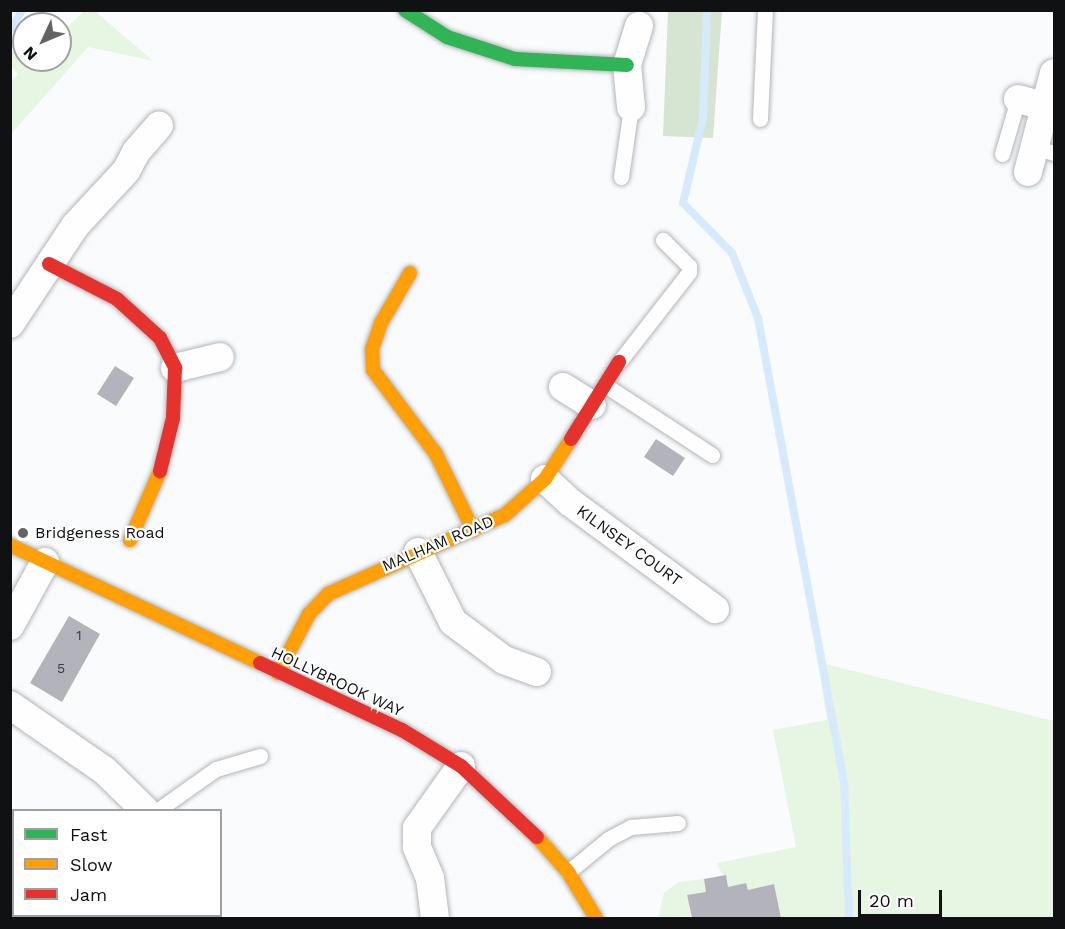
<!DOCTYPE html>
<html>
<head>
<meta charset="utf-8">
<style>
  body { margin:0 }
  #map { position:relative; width:1065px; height:929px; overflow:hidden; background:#f9fbfd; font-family:"Work Sans",sans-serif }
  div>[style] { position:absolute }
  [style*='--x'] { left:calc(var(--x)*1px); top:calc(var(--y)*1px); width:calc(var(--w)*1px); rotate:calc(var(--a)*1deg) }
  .green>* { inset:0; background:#e7f5e3 }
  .forest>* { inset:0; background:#d6e5d2 }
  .stream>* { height:8px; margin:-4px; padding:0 4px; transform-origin:4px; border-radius:4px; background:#d7eafc }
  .building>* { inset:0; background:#b3b4bb }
  .roads { filter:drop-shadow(0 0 2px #b3b5b7) drop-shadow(0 0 2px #b3b5b7) }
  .lane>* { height:15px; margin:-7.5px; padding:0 7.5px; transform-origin:7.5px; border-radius:7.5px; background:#fefeff }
  .street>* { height:28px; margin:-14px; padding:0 14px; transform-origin:14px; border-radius:14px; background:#fefeff }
  .fast>* { height:14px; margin:-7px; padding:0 7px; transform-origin:7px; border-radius:7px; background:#30b455 }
  .slow>* { height:14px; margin:-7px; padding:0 7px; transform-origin:7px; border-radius:7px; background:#ff9f0a }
  .jam>* { height:14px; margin:-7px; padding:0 7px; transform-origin:7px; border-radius:7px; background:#e5322d }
  .dots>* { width:16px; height:16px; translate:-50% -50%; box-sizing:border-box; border:3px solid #fff; border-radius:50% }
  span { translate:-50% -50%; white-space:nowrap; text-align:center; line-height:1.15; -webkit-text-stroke:4.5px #fff; paint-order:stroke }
  .number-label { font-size:14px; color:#393a3c }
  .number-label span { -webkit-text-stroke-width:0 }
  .poi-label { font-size:16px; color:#101112 }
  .left { translate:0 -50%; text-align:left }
  .street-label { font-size:16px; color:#101112 }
  .frame { position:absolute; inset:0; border:12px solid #101112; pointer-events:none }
  .legend { position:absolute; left:12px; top:809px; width:210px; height:108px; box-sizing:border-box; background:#fff; border:2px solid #9fa0a0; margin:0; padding:8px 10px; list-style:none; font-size:18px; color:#101112 }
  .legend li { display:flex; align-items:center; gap:12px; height:30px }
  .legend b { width:30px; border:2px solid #9fa0a0 }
  .north { position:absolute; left:12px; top:12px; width:60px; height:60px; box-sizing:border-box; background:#fff; border:2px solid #9fa0a0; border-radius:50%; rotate:226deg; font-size:16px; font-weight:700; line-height:24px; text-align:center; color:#101112 }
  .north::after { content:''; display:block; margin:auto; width:21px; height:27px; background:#626364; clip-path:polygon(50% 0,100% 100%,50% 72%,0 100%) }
  .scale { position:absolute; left:858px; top:890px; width:84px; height:27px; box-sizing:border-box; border:3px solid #101112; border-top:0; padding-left:8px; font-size:18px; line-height:21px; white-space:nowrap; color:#101112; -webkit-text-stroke:4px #fff; paint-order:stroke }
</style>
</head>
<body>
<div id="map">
  <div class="green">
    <div style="clip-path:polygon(85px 10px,95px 11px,153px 61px,88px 47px,11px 134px,11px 82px,18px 74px,11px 66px,11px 50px,29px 67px,36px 60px,60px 60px,60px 35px)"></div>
    <div style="clip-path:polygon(818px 662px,1054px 721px,1054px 918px,781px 918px,774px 884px,748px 890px,746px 884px,728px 887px,717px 863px,796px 847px,773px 730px,827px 720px)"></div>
    <div style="clip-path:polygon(704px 879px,706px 892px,687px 896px,691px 916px,658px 918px,664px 893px,679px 882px)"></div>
  </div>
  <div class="forest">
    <div style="clip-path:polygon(668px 11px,722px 11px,713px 138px,663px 136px)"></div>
  </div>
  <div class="stream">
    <div style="--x:707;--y:10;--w:108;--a:92.1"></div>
    <div style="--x:703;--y:118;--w:87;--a:103.2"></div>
    <div style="--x:683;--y:203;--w:70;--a:45.6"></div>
    <div style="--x:732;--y:253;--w:70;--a:68.2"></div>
    <div style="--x:758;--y:318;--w:472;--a:79.5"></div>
    <div style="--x:844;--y:782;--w:136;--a:87.9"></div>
    <div style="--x:10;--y:31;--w:24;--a:-60"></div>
  </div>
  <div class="building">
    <div style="clip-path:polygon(115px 366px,134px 378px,116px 406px,97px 394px)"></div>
    <div style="clip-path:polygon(656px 439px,685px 458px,673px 476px,644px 457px)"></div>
    <div style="clip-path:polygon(69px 616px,100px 634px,62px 702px,30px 683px)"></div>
    <div style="clip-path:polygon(726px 875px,728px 887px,746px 883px,748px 890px,774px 884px,781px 918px,692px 918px,687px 895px,706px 892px,704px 879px)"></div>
  </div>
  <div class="roads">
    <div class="lane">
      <div style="--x:760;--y:119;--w:109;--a:-87.4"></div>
      <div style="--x:1034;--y:147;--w:21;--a:17"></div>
      <div style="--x:1002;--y:154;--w:57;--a:-73.8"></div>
      <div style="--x:621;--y:177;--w:71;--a:-81.9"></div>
      <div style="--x:619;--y:362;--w:114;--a:-52.1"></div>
      <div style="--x:689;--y:272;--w:6;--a:-90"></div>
      <div style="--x:689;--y:266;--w:37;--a:-135"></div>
      <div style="--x:605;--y:385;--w:128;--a:33.2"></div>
      <div style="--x:158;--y:810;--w:71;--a:-35.3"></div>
      <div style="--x:216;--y:769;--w:46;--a:-16.5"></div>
      <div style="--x:568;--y:872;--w:52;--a:-39.5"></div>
      <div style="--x:608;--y:839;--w:26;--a:-28"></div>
      <div style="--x:631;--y:827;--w:47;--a:-4.9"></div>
    </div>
    <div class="street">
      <div style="--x:1018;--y:99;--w:28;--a:15"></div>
      <div style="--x:631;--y:107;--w:42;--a:-95.4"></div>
      <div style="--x:627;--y:65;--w:41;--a:-72.9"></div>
      <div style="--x:1028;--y:172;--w:102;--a:-75.3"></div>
      <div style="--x:10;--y:324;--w:118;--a:-56.4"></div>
      <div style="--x:75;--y:226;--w:75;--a:-47.2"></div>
      <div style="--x:126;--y:171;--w:21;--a:-62"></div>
      <div style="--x:136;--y:152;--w:35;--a:-49"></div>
      <div style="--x:175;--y:368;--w:46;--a:-13.7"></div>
      <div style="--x:563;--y:387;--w:34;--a:32"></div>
      <div style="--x:545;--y:479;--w:35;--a:43"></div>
      <div style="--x:571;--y:503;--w:179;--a:36.4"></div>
      <div style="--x:418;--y:552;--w:78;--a:63.4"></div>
      <div style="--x:453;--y:622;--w:64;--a:36.7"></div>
      <div style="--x:504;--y:660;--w:35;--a:20"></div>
      <div style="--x:10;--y:626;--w:73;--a:-61.3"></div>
      <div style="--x:10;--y:705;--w:114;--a:34.7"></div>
      <div style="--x:104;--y:770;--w:57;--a:44.3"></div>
      <div style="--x:189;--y:916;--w:2;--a:63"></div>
      <div style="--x:435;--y:918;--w:40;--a:-97.1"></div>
      <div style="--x:430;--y:878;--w:34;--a:-113"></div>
      <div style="--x:417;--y:847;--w:19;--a:-90"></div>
      <div style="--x:417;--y:828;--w:76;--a:-54.6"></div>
    </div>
    <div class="fast">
      <div style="--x:405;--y:10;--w:50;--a:32.7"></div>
      <div style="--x:447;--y:37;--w:71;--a:17.9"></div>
      <div style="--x:515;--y:59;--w:112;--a:3.1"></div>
    </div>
    <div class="slow">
      <div style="--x:410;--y:273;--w:58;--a:120.1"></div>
      <div style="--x:381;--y:323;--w:28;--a:109"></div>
      <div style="--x:372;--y:349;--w:21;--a:87"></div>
      <div style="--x:373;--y:370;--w:105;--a:53.1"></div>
      <div style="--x:436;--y:454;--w:85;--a:64"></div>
      <div style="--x:130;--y:540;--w:75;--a:-66.5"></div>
      <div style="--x:10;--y:545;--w:276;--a:25.3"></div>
      <div style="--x:278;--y:673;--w:67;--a:-62.3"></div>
      <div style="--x:309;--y:614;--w:28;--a:-46"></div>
      <div style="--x:328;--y:594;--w:194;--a:-24.1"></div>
      <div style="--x:505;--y:515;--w:54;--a:-42"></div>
      <div style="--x:545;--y:479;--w:48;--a:-57"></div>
      <div style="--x:537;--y:837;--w:47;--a:48.5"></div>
      <div style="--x:568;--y:872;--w:54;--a:58.7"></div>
    </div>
    <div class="jam">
      <div style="--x:49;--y:264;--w:76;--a:27.2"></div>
      <div style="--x:117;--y:299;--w:58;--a:42.2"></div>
      <div style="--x:160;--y:338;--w:34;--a:63"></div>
      <div style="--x:175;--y:368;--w:50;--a:92.3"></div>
      <div style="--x:173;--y:418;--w:55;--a:103.8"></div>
      <div style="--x:571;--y:439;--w:91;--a:-58.1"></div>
      <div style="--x:260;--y:663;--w:157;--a:25.3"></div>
      <div style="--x:402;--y:730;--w:69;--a:31.4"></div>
      <div style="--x:461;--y:766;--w:104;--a:43.1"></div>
    </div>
  </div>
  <div class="dots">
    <div style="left:23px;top:533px;background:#626364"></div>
  </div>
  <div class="number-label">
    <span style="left:79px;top:635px">1</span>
    <span style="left:61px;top:668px">5</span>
  </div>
  <div class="poi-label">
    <span class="left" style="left:35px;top:533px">Bridgeness Road</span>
  </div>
  <div class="street-label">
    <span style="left:438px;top:544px;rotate:-23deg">MALHAM ROAD</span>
    <span style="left:629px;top:546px;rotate:36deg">KILNSEY COURT</span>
    <span style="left:337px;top:682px;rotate:25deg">HOLLYBROOK WAY</span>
  </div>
  <div class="frame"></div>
  <ul class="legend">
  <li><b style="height:8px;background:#30b455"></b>Fast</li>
  <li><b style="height:8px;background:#ff9f0a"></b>Slow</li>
  <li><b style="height:8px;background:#e5322d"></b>Jam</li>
  </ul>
  <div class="north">N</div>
  <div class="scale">20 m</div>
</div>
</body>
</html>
